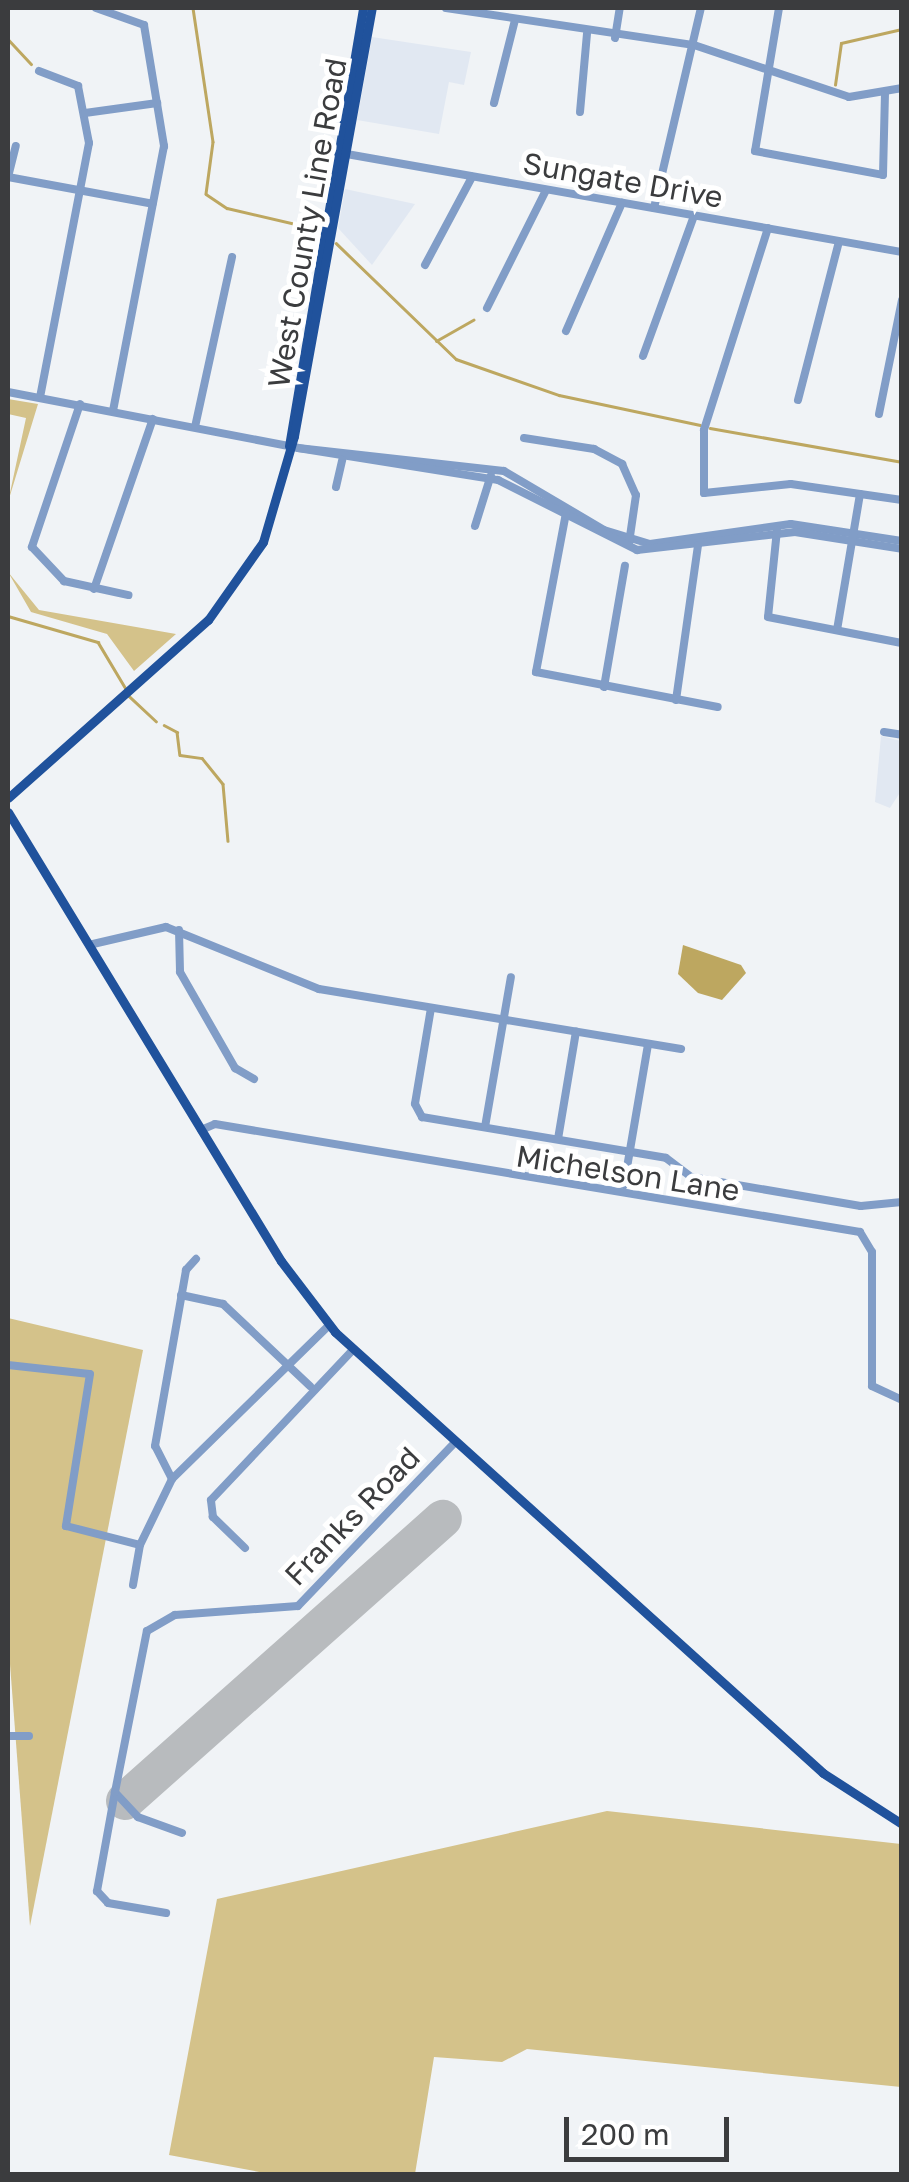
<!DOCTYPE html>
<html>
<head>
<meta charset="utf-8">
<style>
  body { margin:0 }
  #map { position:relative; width:909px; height:2182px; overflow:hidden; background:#f0f3f6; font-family:"Golos Text",sans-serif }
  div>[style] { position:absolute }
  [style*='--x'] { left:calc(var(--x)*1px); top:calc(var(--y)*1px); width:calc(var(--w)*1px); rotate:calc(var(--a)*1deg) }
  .built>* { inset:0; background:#e1e8f2 }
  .green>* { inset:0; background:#d4c28a }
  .water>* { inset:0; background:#bda760 }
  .stream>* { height:2.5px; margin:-1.25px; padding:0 1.25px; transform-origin:1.25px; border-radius:1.25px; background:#bda760 }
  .runway>* { height:38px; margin:-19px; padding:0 19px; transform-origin:19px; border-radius:19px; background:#b8bbbe }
  .minor>* { height:8px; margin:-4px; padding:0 4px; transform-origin:4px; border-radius:4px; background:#819dc7 }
  .major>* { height:9px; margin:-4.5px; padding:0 4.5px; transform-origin:4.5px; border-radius:4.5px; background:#20529c }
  span { translate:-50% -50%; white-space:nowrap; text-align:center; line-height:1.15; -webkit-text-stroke:10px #fff; paint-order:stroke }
  .street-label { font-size:30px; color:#3b3c3e }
  .frame { position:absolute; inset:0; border:10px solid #3b3c3e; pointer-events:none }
  .scale { position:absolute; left:564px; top:2117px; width:165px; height:45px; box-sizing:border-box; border:5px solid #3b3c3e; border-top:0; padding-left:12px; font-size:30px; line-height:35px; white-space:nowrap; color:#3b3c3e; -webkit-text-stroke:8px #fff; paint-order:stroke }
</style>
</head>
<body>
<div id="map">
  <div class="built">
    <div style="clip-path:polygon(372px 37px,471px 52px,464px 85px,449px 82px,439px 134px,357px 120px)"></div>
    <div style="clip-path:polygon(345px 189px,415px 204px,372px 265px,338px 228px)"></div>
    <div style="clip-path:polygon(881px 736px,901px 741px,901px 791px,890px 808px,875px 802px)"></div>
  </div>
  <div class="green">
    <div style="clip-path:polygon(8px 399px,38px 404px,8px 502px,26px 418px,8px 414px)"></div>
    <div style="clip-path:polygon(8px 572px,39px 610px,176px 634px,134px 671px,107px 634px,31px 612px)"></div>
    <div style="clip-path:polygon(8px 1318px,143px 1350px,30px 1926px,8px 1638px)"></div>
    <div style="clip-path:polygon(607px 1811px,901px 1844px,901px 2087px,527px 2049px,502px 2062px,434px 2057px,415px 2174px,270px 2174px,169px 2155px,217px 1899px)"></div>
  </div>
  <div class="water">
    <div style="clip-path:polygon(683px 945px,741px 965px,746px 973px,722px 1000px,698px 993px,678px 974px)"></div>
  </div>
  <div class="stream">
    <div style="--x:193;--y:8;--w:135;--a:81.5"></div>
    <div style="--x:213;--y:142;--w:52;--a:97.7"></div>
    <div style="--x:206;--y:194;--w:25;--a:34"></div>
    <div style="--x:227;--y:208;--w:92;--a:13.1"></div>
    <div style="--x:8;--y:39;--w:34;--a:47"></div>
    <div style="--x:835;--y:85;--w:42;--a:-81.9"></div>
    <div style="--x:841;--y:43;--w:63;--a:-12.9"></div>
    <div style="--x:336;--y:243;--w:167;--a:44"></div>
    <div style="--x:456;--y:359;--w:109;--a:19.3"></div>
    <div style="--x:559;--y:395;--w:144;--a:12"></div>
    <div style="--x:436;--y:341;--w:43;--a:-29.6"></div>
    <div style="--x:710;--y:428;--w:195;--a:10"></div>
    <div style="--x:8;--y:616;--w:94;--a:16.1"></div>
    <div style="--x:98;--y:642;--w:55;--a:59.2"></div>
    <div style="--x:129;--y:696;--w:37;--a:43"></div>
    <div style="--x:164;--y:725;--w:15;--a:28"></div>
    <div style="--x:177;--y:732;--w:23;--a:83"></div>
    <div style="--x:180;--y:755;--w:22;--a:8"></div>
    <div style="--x:202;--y:758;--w:33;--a:51"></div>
    <div style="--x:223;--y:784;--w:57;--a:85"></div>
  </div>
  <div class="runway">
    <div style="--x:125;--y:1801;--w:425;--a:-41.6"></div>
  </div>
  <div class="minor">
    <div style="--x:96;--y:8;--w:51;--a:19.5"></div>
    <div style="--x:144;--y:25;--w:123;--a:80.6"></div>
    <div style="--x:164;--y:146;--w:270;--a:100.9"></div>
    <div style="--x:446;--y:8;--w:251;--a:8.5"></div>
    <div style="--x:694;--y:45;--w:163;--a:18.5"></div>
    <div style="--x:849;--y:97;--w:54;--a:-9.6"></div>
    <div style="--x:779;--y:8;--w:145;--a:99.5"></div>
    <div style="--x:755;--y:151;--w:130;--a:10.6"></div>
    <div style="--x:883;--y:175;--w:82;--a:-88.6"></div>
    <div style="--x:615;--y:38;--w:30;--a:-81"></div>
    <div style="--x:39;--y:71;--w:42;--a:21"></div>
    <div style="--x:78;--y:86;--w:58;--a:79.1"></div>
    <div style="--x:89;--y:143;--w:259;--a:100.9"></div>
    <div style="--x:494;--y:103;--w:86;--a:-75.8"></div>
    <div style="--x:580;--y:112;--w:79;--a:-84.9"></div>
    <div style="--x:85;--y:113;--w:73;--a:-7.9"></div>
    <div style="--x:341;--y:153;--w:570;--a:10.01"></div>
    <div style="--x:8;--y:177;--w:147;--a:10.5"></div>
    <div style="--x:8;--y:177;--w:32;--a:-76"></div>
    <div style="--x:654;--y:208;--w:205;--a:-76.8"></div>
    <div style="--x:768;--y:228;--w:212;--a:107.6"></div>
    <div style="--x:704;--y:430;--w:63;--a:90"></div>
    <div style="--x:704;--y:493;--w:87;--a:-5.9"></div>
    <div style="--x:791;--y:484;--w:112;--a:8.2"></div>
    <div style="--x:425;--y:265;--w:100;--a:-61.9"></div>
    <div style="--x:487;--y:308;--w:132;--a:-63.4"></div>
    <div style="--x:566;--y:331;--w:140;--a:-66.4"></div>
    <div style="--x:643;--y:356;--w:149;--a:-70"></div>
    <div style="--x:8;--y:392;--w:295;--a:10.9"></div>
    <div style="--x:298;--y:448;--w:207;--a:6.4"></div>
    <div style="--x:504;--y:471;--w:116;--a:30.5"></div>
    <div style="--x:604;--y:530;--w:48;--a:16.9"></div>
    <div style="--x:650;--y:544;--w:142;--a:-8.1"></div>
    <div style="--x:791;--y:524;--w:112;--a:8.7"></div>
    <div style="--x:798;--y:400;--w:163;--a:-75.5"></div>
    <div style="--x:80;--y:404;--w:151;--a:108.6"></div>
    <div style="--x:32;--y:547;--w:47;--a:46.7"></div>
    <div style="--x:64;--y:581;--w:66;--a:12.3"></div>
    <div style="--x:879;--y:414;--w:116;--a:-78.6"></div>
    <div style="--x:195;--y:427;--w:174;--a:-77.7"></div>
    <div style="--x:524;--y:438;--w:71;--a:8.9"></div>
    <div style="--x:594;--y:449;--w:32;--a:28"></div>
    <div style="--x:622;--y:464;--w:34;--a:66"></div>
    <div style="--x:636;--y:495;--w:49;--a:98.3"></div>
    <div style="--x:298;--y:448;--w:203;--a:9.1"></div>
    <div style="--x:498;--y:480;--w:156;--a:26.7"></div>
    <div style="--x:637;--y:550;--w:159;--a:-6.5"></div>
    <div style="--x:795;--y:532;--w:108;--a:9"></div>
    <div style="--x:336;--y:487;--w:28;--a:-77"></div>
    <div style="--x:566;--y:513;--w:162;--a:100.7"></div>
    <div style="--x:536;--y:672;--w:185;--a:10.9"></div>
    <div style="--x:475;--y:526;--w:53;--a:-72.6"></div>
    <div style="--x:777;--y:530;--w:87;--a:95.9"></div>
    <div style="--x:768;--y:617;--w:136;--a:11"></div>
    <div style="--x:94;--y:589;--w:180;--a:-70.9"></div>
    <div style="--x:837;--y:630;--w:138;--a:-80.4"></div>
    <div style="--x:604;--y:687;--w:123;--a:-80.2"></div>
    <div style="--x:676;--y:700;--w:156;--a:-81.9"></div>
    <div style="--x:884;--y:732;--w:18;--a:9"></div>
    <div style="--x:179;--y:930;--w:42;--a:88.6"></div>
    <div style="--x:180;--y:972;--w:111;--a:60.2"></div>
    <div style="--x:235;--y:1068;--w:22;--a:30"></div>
    <div style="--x:93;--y:944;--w:75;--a:-13.1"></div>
    <div style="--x:166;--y:927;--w:165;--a:22.1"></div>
    <div style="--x:319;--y:989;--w:367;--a:9.4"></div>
    <div style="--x:431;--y:1008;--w:97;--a:99.5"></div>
    <div style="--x:415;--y:1104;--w:15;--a:62"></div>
    <div style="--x:422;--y:1117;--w:247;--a:9.5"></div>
    <div style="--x:666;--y:1158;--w:31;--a:37"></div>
    <div style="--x:691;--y:1177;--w:172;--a:9.7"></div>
    <div style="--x:861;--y:1206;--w:41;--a:-5.6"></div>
    <div style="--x:485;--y:1127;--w:152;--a:-80.2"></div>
    <div style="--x:201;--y:1130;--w:15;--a:-23"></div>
    <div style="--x:215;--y:1124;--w:654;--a:9.51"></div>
    <div style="--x:860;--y:1232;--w:23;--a:59"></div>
    <div style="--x:872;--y:1252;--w:134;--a:90"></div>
    <div style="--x:872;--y:1386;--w:33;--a:25"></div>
    <div style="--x:558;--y:1139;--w:109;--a:-80.5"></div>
    <div style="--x:624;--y:1185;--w:143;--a:-80.3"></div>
    <div style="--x:181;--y:1295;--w:43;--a:12.1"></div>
    <div style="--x:223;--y:1304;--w:120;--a:43.3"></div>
    <div style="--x:8;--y:1365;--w:82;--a:6.3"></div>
    <div style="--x:90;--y:1374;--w:154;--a:99"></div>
    <div style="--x:66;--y:1526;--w:76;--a:14.4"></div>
    <div style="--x:140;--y:1545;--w:73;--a:-64.1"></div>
    <div style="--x:172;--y:1479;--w:220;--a:-44.4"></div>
    <div style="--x:172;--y:1479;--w:37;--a:-117"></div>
    <div style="--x:155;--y:1446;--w:179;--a:-80"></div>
    <div style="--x:186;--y:1270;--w:15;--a:-48"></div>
    <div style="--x:245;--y:1548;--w:45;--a:-135.9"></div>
    <div style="--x:213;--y:1517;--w:17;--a:-97"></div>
    <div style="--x:211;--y:1500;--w:207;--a:-46.6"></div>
    <div style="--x:133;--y:1585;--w:41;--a:-80.1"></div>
    <div style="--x:8;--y:1736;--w:21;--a:0"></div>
    <div style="--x:115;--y:1792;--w:101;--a:100.3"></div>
    <div style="--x:97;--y:1891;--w:16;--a:47"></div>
    <div style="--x:108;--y:1903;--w:59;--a:9.8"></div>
    <div style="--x:182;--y:1833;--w:47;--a:-160"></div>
    <div style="--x:138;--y:1817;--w:34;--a:-133"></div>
    <div style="--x:115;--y:1792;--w:164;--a:-78.8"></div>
    <div style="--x:147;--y:1631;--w:32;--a:-30"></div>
    <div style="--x:175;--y:1615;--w:123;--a:-4.2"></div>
    <div style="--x:298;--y:1606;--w:227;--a:-46.2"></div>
  </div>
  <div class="major">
    <div style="--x:289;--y:446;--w:444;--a:-80.4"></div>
    <div style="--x:8;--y:798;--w:268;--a:-41.7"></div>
    <div style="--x:208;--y:620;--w:95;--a:-54.8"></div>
    <div style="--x:263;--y:542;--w:110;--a:-73.7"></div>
    <div style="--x:294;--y:436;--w:435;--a:-79.7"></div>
    <div style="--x:8;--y:812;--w:525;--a:58.7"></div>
    <div style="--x:281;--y:1261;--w:89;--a:52.7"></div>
    <div style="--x:335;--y:1332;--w:658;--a:42.1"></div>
    <div style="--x:823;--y:1773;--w:94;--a:32.8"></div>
  </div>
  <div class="street-label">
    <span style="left:623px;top:180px;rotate:10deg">Sungate Drive</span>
    <span style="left:307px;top:223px;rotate:-80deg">West County Line Road</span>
    <span style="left:628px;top:1173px;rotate:9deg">Michelson Lane</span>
    <span style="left:352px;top:1516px;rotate:-46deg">Franks Road</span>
  </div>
  <div class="frame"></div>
  <div class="scale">200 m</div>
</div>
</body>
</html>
